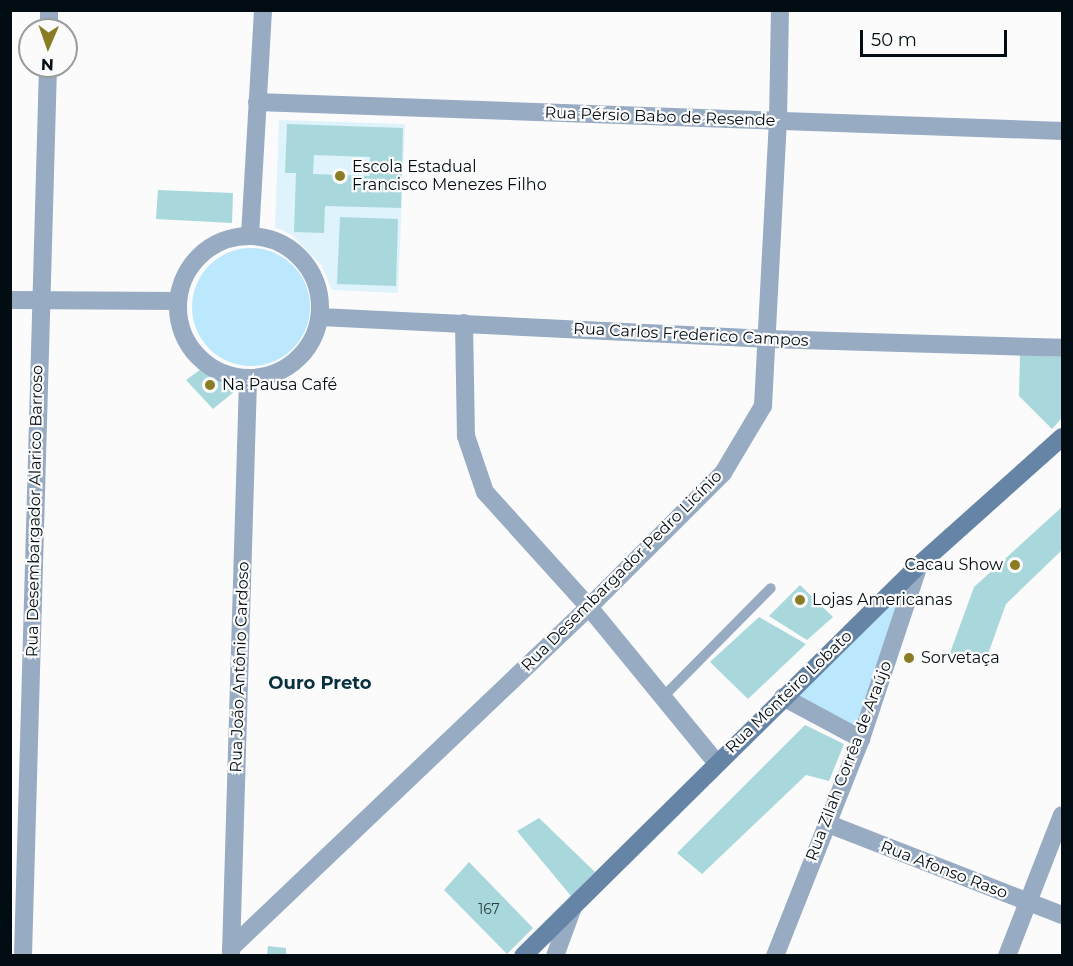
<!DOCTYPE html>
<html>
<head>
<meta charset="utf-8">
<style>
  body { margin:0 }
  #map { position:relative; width:1073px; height:966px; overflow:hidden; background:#fbfbfb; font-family:Montserrat,sans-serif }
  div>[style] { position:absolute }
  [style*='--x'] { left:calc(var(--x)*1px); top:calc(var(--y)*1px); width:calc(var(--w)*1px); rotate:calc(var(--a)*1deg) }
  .built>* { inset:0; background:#dff3fc }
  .green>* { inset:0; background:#bbe8fc }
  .round { border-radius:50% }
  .building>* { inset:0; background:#a8d8db }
  .lane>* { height:10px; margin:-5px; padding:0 5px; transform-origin:5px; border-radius:5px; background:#97abc3 }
  .street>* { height:18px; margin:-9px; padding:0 9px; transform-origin:9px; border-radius:9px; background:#97abc3 }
  .street>.ring { margin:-9px; padding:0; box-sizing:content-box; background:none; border:18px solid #97abc3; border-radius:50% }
  .secondary>* { height:18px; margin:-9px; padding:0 9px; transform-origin:9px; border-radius:9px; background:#6684a6 }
  .dots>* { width:16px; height:16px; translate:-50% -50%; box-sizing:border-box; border:3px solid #fbfbfb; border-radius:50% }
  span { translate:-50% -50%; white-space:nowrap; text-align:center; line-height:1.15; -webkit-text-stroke:4.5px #fbfbfb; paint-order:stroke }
  .number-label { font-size:14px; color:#2b4045 }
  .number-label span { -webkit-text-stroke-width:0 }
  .street-label { font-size:16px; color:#010d13 }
  .poi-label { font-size:16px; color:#010d13 }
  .left { translate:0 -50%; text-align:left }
  .right { translate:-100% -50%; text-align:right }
  .neighbourhood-label { font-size:18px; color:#08303e; font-weight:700 }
  .frame { position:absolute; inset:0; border:12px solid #010d13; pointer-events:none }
  .north { position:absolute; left:18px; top:18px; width:60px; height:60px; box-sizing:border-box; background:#fbfbfb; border:2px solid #979c9e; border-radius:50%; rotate:182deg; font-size:16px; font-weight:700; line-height:24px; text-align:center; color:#010d13 }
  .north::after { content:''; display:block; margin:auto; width:21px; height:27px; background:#897c22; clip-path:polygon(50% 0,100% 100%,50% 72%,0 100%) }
  .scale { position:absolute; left:860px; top:30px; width:147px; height:27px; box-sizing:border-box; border:3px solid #010d13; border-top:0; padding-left:8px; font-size:18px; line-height:21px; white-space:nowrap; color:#010d13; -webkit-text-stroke:4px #fbfbfb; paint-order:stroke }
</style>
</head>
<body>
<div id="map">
  <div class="built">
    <div style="clip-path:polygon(279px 120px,405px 124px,398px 293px,332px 290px,322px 266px,292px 235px,275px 227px)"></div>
  </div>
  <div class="green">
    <div class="round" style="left:192px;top:248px;width:118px;height:118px"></div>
    <div style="clip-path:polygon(919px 565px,861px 739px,783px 697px)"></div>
  </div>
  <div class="building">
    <div style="clip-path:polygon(evenodd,287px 124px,403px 128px,401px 208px,325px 206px,324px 233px,294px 232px,296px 173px,285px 173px,287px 124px,314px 155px,370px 157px,370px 176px,313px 174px,314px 155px)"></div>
    <div style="clip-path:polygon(158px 190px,233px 193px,232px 223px,156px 219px)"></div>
    <div style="clip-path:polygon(340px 217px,398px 219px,396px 286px,337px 284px)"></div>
    <div style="clip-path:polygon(1020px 355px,1062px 357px,1062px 418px,1052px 429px,1019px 396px)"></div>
    <div style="clip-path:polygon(204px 367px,235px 391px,213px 409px,186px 380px)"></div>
    <div style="clip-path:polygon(1062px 507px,1062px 550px,1006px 604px,984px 665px,950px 653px,974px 587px)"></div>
    <div style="clip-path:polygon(800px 585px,833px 617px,807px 640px,769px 616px)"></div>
    <div style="clip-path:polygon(759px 617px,806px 644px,748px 699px,710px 662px)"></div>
    <div style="clip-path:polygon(805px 725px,844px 744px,829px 781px,806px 775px,702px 874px,677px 853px)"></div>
    <div style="clip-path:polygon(539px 818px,595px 872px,571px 896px,517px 831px)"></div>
    <div style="clip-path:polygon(469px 862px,533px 928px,507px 954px,444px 890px)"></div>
    <div style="clip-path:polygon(268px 946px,286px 948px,286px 956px,267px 956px)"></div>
  </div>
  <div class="lane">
    <div style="--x:663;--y:697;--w:153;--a:-45.3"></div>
  </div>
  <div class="street">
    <div style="--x:49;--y:30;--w:20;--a:-90"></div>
    <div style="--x:257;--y:102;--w:806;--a:2.06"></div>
    <div style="--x:250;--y:236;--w:226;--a:-86.7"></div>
    <div class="ring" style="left:178px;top:236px;width:124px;height:124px"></div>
    <div style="--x:10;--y:300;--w:168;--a:0.3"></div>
    <div style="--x:320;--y:317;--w:448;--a:2.8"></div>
    <div style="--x:767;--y:339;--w:295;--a:1.7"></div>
    <div style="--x:464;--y:323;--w:113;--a:89"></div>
    <div style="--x:466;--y:436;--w:59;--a:71.3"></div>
    <div style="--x:485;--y:492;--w:155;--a:47.9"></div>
    <div style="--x:589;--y:607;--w:200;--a:50.7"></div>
    <div style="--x:783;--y:697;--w:89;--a:28.3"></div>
    <div style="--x:826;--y:823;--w:253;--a:21.3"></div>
    <div style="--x:231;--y:948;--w:494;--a:-43.6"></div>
    <div style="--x:589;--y:607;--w:190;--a:-45"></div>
    <div style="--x:723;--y:473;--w:78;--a:-59.2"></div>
    <div style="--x:763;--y:406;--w:284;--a:-87"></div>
    <div style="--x:778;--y:122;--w:112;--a:-89"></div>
    <div style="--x:231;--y:953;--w:574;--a:-88.3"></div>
    <div style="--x:23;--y:956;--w:890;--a:-88.39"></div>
    <div style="--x:555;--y:956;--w:52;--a:-69.8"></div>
    <div style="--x:775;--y:956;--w:233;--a:-68.4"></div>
    <div style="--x:861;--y:739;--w:183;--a:-71.6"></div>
    <div style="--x:1007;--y:956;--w:151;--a:-68.7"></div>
  </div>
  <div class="secondary">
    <div style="--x:523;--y:956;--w:557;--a:-44.64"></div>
    <div style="--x:919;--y:565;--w:192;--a:-41.8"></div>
  </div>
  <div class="dots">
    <div style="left:340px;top:176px;background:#897c22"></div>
    <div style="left:210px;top:385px;background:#897c22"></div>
    <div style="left:1015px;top:565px;background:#897c22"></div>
    <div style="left:800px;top:600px;background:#897c22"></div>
    <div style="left:909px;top:658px;background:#897c22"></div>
  </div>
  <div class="number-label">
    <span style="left:489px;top:909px">167</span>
  </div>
  <div class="street-label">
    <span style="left:660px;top:117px;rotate:2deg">Rua Pérsio Babo de Resende</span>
    <span style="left:691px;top:335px;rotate:3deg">Rua Carlos Frederico Campos</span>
    <span style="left:35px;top:511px;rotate:-89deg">Rua Desembargador Alarico Barroso</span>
    <span style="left:622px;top:571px;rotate:-45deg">Rua Desembargador Pedro Licínio</span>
    <span style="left:240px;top:667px;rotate:-88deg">Rua João Antônio Cardoso</span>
    <span style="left:789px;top:692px;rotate:-44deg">Rua Monteiro Lobato</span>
    <span style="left:849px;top:761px;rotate:-69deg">Rua Zilah Corrêa de Araújo</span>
    <span style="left:944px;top:870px;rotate:21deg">Rua Afonso Raso</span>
  </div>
  <div class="poi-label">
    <span class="left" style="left:352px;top:176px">Escola Estadual<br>Francisco Menezes Filho</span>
    <span class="left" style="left:222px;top:385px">Na Pausa Café</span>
    <span class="right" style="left:1003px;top:565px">Cacau Show</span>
    <span class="left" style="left:812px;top:600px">Lojas Americanas</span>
    <span class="left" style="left:921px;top:658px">Sorvetaça</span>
  </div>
  <div class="neighbourhood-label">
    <span style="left:320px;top:683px">Ouro Preto</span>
  </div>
  <div class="frame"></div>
  <div class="north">N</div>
  <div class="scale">50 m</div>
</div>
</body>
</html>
